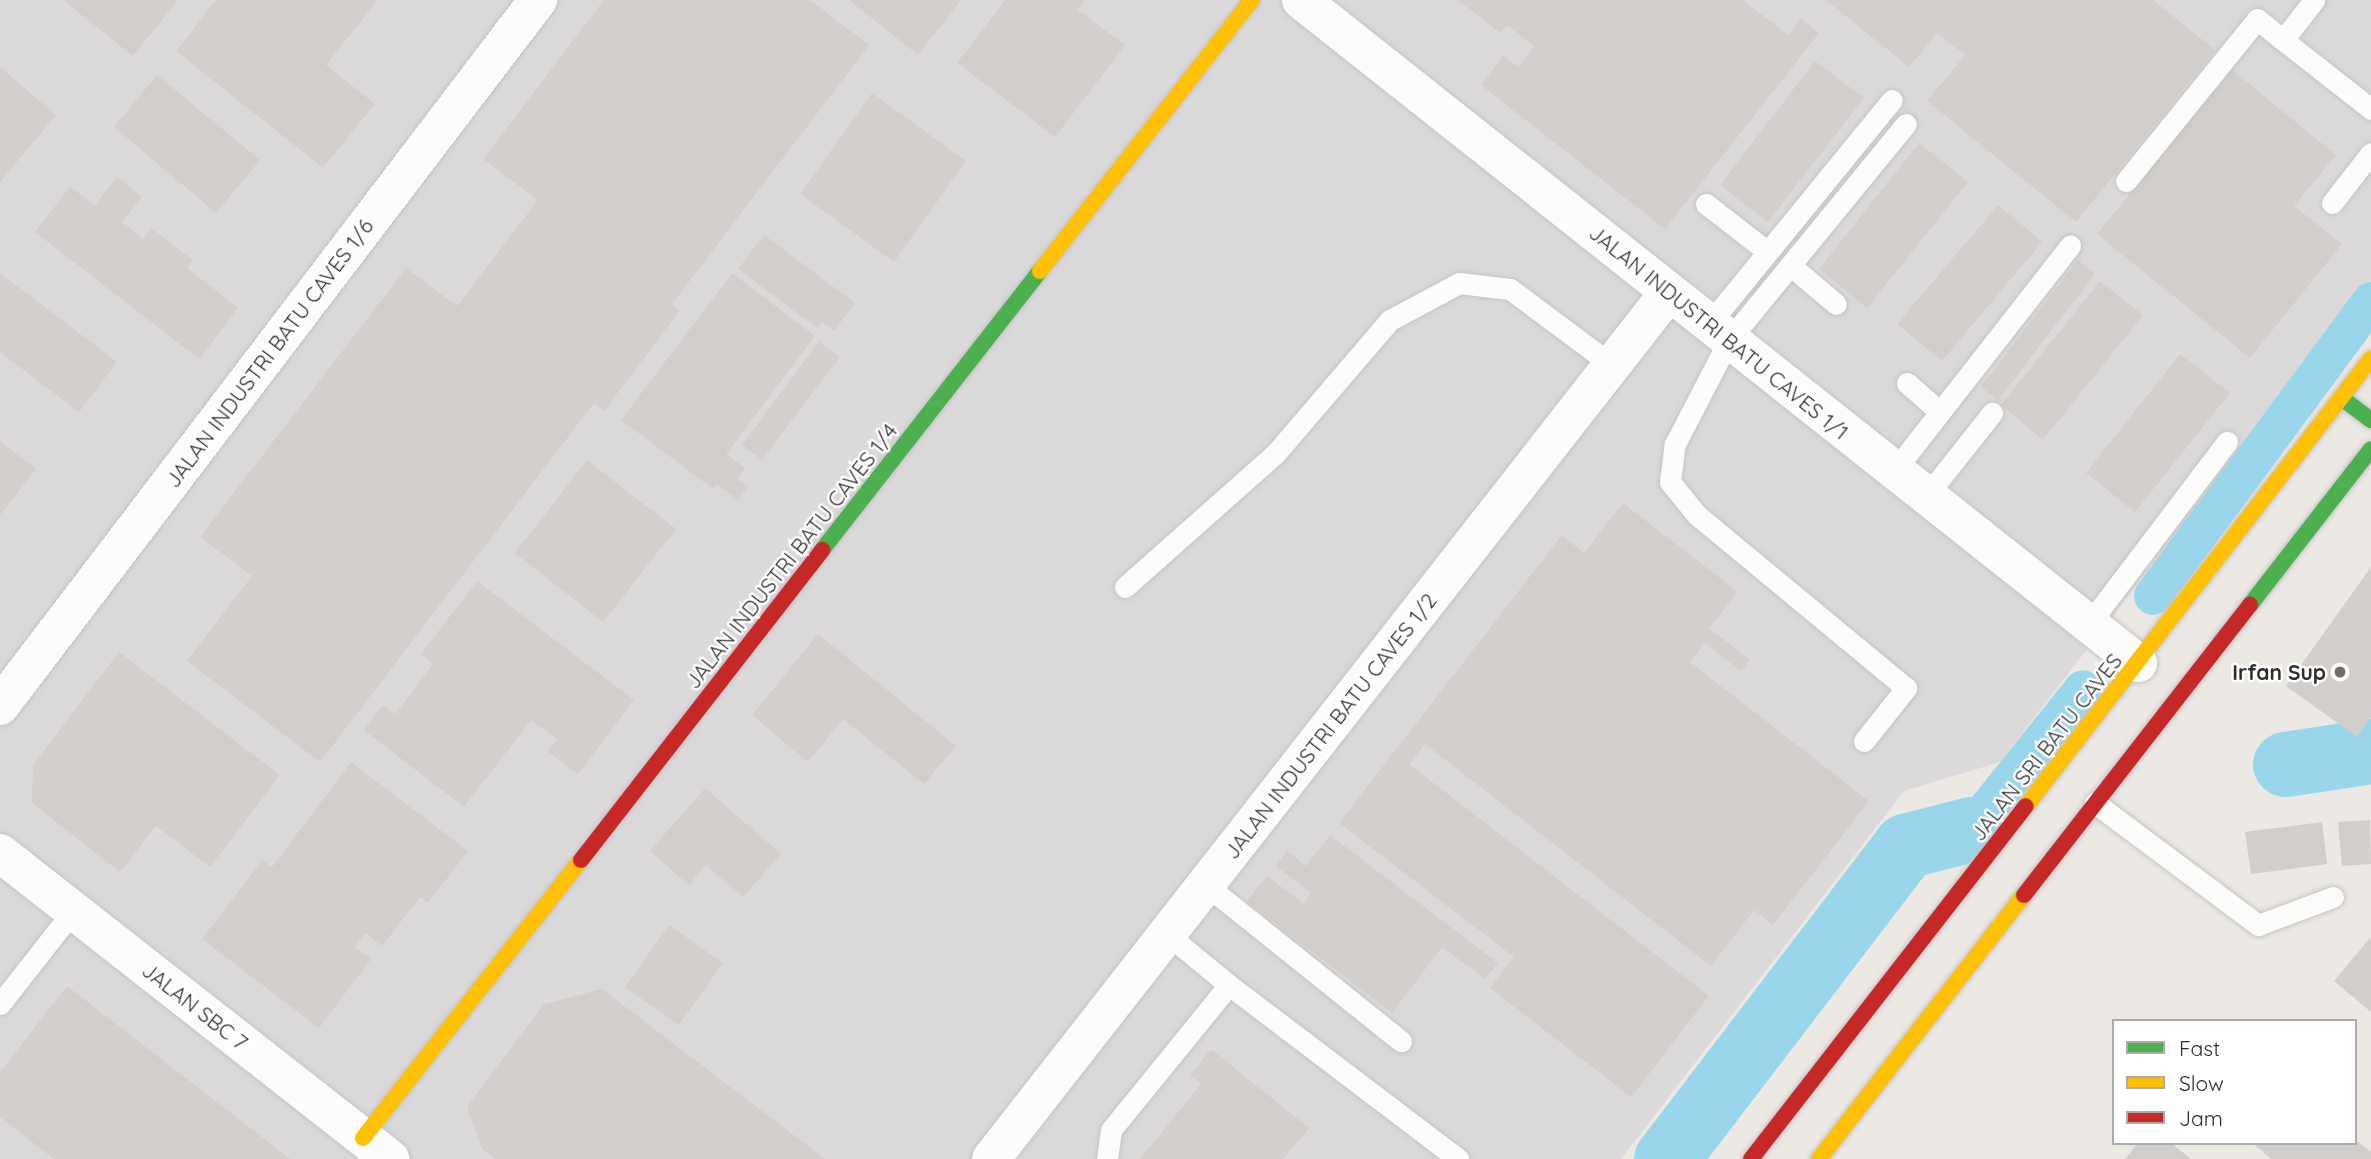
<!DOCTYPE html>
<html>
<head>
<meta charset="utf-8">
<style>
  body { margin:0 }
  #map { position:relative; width:2371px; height:1159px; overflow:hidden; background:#ece8e4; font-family:Quicksand,sans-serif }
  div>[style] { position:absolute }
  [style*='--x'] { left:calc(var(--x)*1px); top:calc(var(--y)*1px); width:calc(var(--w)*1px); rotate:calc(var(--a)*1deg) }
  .industrial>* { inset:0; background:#dcd9db }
  .canal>* { height:38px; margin:-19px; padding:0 19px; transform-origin:19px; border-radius:19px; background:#99d6ec }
  .river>* { height:65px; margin:-32.5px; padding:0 32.5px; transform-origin:32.5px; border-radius:32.5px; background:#99d6ec }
  .building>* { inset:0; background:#d1cecb }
  .roads { filter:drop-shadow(0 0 2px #c5c4c5) drop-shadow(0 0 2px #c5c4c5) }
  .lane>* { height:21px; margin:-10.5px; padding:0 10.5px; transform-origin:10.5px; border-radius:10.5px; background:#fcfcfb }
  .street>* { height:38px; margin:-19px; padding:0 19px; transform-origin:19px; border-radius:19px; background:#fcfcfb }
  .fast>* { height:16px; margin:-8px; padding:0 8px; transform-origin:8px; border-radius:8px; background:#4caf50 }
  .slow>* { height:16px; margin:-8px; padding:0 8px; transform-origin:8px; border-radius:8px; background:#ffc107 }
  .jam>* { height:16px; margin:-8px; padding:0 8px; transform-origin:8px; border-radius:8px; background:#c62828 }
  .dots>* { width:19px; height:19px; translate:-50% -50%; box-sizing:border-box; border:4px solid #fff; border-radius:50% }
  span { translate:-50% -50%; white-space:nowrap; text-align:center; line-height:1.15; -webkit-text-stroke:5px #fff; paint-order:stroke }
  .street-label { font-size:21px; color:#2e2e2e }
  .poi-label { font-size:21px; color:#2e2e2e; font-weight:700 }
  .right { translate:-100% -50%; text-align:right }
  .legend { position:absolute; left:2112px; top:1019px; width:245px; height:126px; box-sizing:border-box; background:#fff; border:2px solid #ababab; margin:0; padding:9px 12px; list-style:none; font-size:21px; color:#2e2e2e }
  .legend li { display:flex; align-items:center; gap:14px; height:35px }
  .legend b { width:35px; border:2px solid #ababab }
</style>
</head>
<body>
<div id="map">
  <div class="industrial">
    <div style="clip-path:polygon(0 0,2371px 0,2371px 281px,2000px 762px,1904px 791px,1621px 1159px,0 1159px)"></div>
  </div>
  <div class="canal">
    <div style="--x:2153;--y:596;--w:367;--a:-53.5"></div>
    <div style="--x:1971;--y:829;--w:179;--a:-51.3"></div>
  </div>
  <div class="river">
    <div style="--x:2285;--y:764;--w:87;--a:-8.6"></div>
    <div style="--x:1666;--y:1159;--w:394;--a:-52.6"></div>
    <div style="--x:1905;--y:846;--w:68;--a:-14.4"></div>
  </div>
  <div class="building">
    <div style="clip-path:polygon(63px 0,178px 0,133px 56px)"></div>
    <div style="clip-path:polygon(216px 0,378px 0,326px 65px,375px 104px,323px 168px,176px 51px)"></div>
    <div style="clip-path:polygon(604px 0,810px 0,869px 45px,672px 304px,680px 310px,604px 411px,594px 403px,320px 762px,187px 661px,252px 576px,200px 537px,406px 268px,457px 306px,538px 200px,483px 159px)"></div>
    <div style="clip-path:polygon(849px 0,961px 0,918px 55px)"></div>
    <div style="clip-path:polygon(1005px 0,1085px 0,1077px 9px,1125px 45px,1055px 137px,957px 63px)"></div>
    <div style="clip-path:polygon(1458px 0,1743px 0,1788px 35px,1801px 18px,1819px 33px,1665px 229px,1481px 85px,1503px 55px,1518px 67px,1534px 46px,1507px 25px,1500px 33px)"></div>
    <div style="clip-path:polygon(1826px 0,2153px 0,2215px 50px,2076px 222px,1927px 101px,1965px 55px,1937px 33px,1909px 67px)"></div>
    <div style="clip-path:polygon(1815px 61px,1864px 98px,1768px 222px,1720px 185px)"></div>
    <div style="clip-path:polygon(0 67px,56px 115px,0 182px)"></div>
    <div style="clip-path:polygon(2231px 69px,2336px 155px,2294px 206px,2342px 244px,2250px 358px,2097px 234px)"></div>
    <div style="clip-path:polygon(157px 75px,260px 160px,216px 213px,114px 127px)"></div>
    <div style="clip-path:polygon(872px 93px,966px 161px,894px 262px,800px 194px)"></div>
    <div style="clip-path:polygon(1919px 143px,1968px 182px,1867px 308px,1819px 269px)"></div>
    <div style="clip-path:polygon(117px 177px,142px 197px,122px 222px,143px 239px,151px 228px,193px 260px,187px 268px,238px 308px,199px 359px,35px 232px,70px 187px,95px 205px)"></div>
    <div style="clip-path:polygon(1998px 205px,2042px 242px,1942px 361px,1897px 324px)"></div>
    <div style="clip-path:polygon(764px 235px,855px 303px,834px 331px,822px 322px,817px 328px,738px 269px)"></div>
    <div style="clip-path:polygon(2078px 260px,2095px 274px,1998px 400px,1981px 387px)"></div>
    <div style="clip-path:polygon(0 273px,117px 362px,79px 412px,0 352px)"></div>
    <div style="clip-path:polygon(732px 273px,815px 336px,726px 454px,745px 468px,737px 479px,748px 487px,738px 500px,717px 484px,713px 489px,621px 420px)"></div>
    <div style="clip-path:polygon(2100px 281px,2143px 315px,2043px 440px,2001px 405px)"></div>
    <div style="clip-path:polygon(819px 342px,840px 357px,762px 460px,742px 445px)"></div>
    <div style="clip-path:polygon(2180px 354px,2230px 393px,2135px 512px,2086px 473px)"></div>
    <div style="clip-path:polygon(0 441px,36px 469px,0 515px)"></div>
    <div style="clip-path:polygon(587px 460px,676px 529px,603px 622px,515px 553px)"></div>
    <div style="clip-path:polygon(1623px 503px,1738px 592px,1709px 628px,1750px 660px,1741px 671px,1705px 643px,1690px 662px,1869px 801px,1773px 925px,1754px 910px,1711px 966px,1425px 744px,1409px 764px,1709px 996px,1631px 1097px,1490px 988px,1514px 957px,1339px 823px,1562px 535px,1584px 553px)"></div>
    <div style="clip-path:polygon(2371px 567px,2371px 717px,2357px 737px,2286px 686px)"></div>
    <div style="clip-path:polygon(477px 581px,634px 700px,578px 774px,548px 752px,557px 739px,531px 720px,464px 807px,364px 730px,383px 705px,395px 714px,433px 664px,421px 654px)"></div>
    <div style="clip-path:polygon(818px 634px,956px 746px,924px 784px,843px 719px,808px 762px,752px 715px)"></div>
    <div style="clip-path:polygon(119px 652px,280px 775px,210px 867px,156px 826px,120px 872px,32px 803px,33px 765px)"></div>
    <div style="clip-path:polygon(351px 762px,468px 851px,428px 903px,420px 897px,382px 946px,365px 933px,355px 947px,371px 959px,319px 1028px,202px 939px,262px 860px,272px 867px)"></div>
    <div style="clip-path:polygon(705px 788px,781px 854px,743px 897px,706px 865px,689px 885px,650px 851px)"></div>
    <div style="clip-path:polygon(2370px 820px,2371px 864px,2342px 866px,2338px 822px)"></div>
    <div style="clip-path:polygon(2322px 822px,2327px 864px,2251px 874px,2245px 832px)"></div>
    <div style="clip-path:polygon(1330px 835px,1498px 963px,1485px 979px,1442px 947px,1392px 1013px,1247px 901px,1267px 876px,1304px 904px,1311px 893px,1276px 866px,1287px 851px,1306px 866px)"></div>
    <div style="clip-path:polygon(669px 925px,723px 963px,679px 1025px,625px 987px)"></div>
    <div style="clip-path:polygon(2371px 937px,2371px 1012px,2334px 981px)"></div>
    <div style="clip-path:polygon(67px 986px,290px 1159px,54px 1159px,0 1117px,0 1072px)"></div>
    <div style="clip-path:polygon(602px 989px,825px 1159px,495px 1159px,482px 1149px,467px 1106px,544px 1004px)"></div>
    <div style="clip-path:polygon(1211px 1049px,1309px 1128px,1283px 1159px,1140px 1159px,1201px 1084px,1190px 1075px)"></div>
    <div style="clip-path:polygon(2355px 1139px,2371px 1152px,2371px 1159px,2272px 1159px,2252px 1143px,2355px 1143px)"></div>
    <div style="clip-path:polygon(2138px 1143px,2171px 1143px,2191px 1159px,2125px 1159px)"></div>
  </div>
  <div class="roads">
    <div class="lane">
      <div style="--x:2283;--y:40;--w:112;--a:38.1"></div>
      <div style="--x:2126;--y:181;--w:208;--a:-51"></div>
      <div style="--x:2257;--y:19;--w:33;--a:39"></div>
      <div style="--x:2283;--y:40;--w:51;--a:-52.2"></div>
      <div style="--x:2332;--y:203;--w:63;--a:-52"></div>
      <div style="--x:1706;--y:204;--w:78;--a:37.7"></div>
      <div style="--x:1790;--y:265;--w:60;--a:40.3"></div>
      <div style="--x:1709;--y:324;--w:289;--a:-50.8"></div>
      <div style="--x:1907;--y:383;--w:44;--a:41.3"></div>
      <div style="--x:1894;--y:471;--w:286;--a:-52"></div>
      <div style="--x:1927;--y:495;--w:105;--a:-51.6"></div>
      <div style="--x:1125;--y:587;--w:200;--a:-41.6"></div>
      <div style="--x:1275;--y:454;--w:177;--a:-49.4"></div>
      <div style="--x:1390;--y:320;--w:78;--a:-28.2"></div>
      <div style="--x:1459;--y:283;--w:51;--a:6.7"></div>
      <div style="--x:1510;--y:289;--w:127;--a:36.7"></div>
      <div style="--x:2088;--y:625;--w:230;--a:-52.8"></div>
      <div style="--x:1864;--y:741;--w:68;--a:-51.6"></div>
      <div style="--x:1906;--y:688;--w:273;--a:-140.4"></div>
      <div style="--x:1696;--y:514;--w:41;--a:-129.1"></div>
      <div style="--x:1670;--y:482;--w:38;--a:-83"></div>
      <div style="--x:1675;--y:444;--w:117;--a:-62.6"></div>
      <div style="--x:1729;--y:340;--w:279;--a:-50.7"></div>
      <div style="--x:2095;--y:803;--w:204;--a:36.8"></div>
      <div style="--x:2258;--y:925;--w:80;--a:-20.5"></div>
      <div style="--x:1206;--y:885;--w:250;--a:38.7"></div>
      <div style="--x:1167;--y:934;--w:80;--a:39.4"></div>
      <div style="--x:0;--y:1004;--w:118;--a:-51.9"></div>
      <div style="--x:1107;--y:1159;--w:29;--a:-82"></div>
      <div style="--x:1111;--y:1130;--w:187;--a:-50.9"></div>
      <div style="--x:1229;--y:985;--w:288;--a:37.2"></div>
    </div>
    <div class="street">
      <div style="--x:1301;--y:0;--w:1068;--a:38.38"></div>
      <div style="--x:0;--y:706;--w:888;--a:-52.69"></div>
      <div style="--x:0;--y:853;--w:496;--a:38.1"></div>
      <div style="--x:991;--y:1159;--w:1101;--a:-51.97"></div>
    </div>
    <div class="fast">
      <div style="--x:2343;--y:399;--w:35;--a:37"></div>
      <div style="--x:822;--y:550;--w:354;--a:-52"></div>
      <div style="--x:2250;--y:605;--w:197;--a:-52.2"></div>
    </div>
    <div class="slow">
      <div style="--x:1040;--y:271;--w:344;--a:-52"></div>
      <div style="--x:2026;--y:806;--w:565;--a:-52.34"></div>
      <div style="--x:363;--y:1138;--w:353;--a:-51.9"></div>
      <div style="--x:1819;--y:1159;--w:334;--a:-52.2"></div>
    </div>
    <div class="jam">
      <div style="--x:581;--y:860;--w:393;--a:-52.1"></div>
      <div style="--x:2024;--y:895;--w:368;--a:-52.1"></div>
      <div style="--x:1751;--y:1159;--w:447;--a:-52.1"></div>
    </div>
  </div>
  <div class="dots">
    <div style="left:2340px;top:672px;background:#706f6e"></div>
  </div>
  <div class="street-label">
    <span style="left:1719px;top:332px;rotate:39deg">JALAN INDUSTRI BATU CAVES 1/1</span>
    <span style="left:269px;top:353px;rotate:-53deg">JALAN INDUSTRI BATU CAVES 1/6</span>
    <span style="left:791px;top:556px;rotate:-52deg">JALAN INDUSTRI BATU CAVES 1/4</span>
    <span style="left:1330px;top:726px;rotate:-52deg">JALAN INDUSTRI BATU CAVES 1/2</span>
    <span style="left:2046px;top:747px;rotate:-52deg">JALAN SRI BATU CAVES</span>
    <span style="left:195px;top:1006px;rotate:38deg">JALAN SBC 7</span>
  </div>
  <div class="poi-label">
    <span class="right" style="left:2326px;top:672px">Irfan Sup</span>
  </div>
  <ul class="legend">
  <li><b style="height:9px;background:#4caf50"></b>Fast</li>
  <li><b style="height:9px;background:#ffc107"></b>Slow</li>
  <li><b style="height:9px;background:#c62828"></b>Jam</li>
  </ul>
</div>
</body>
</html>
